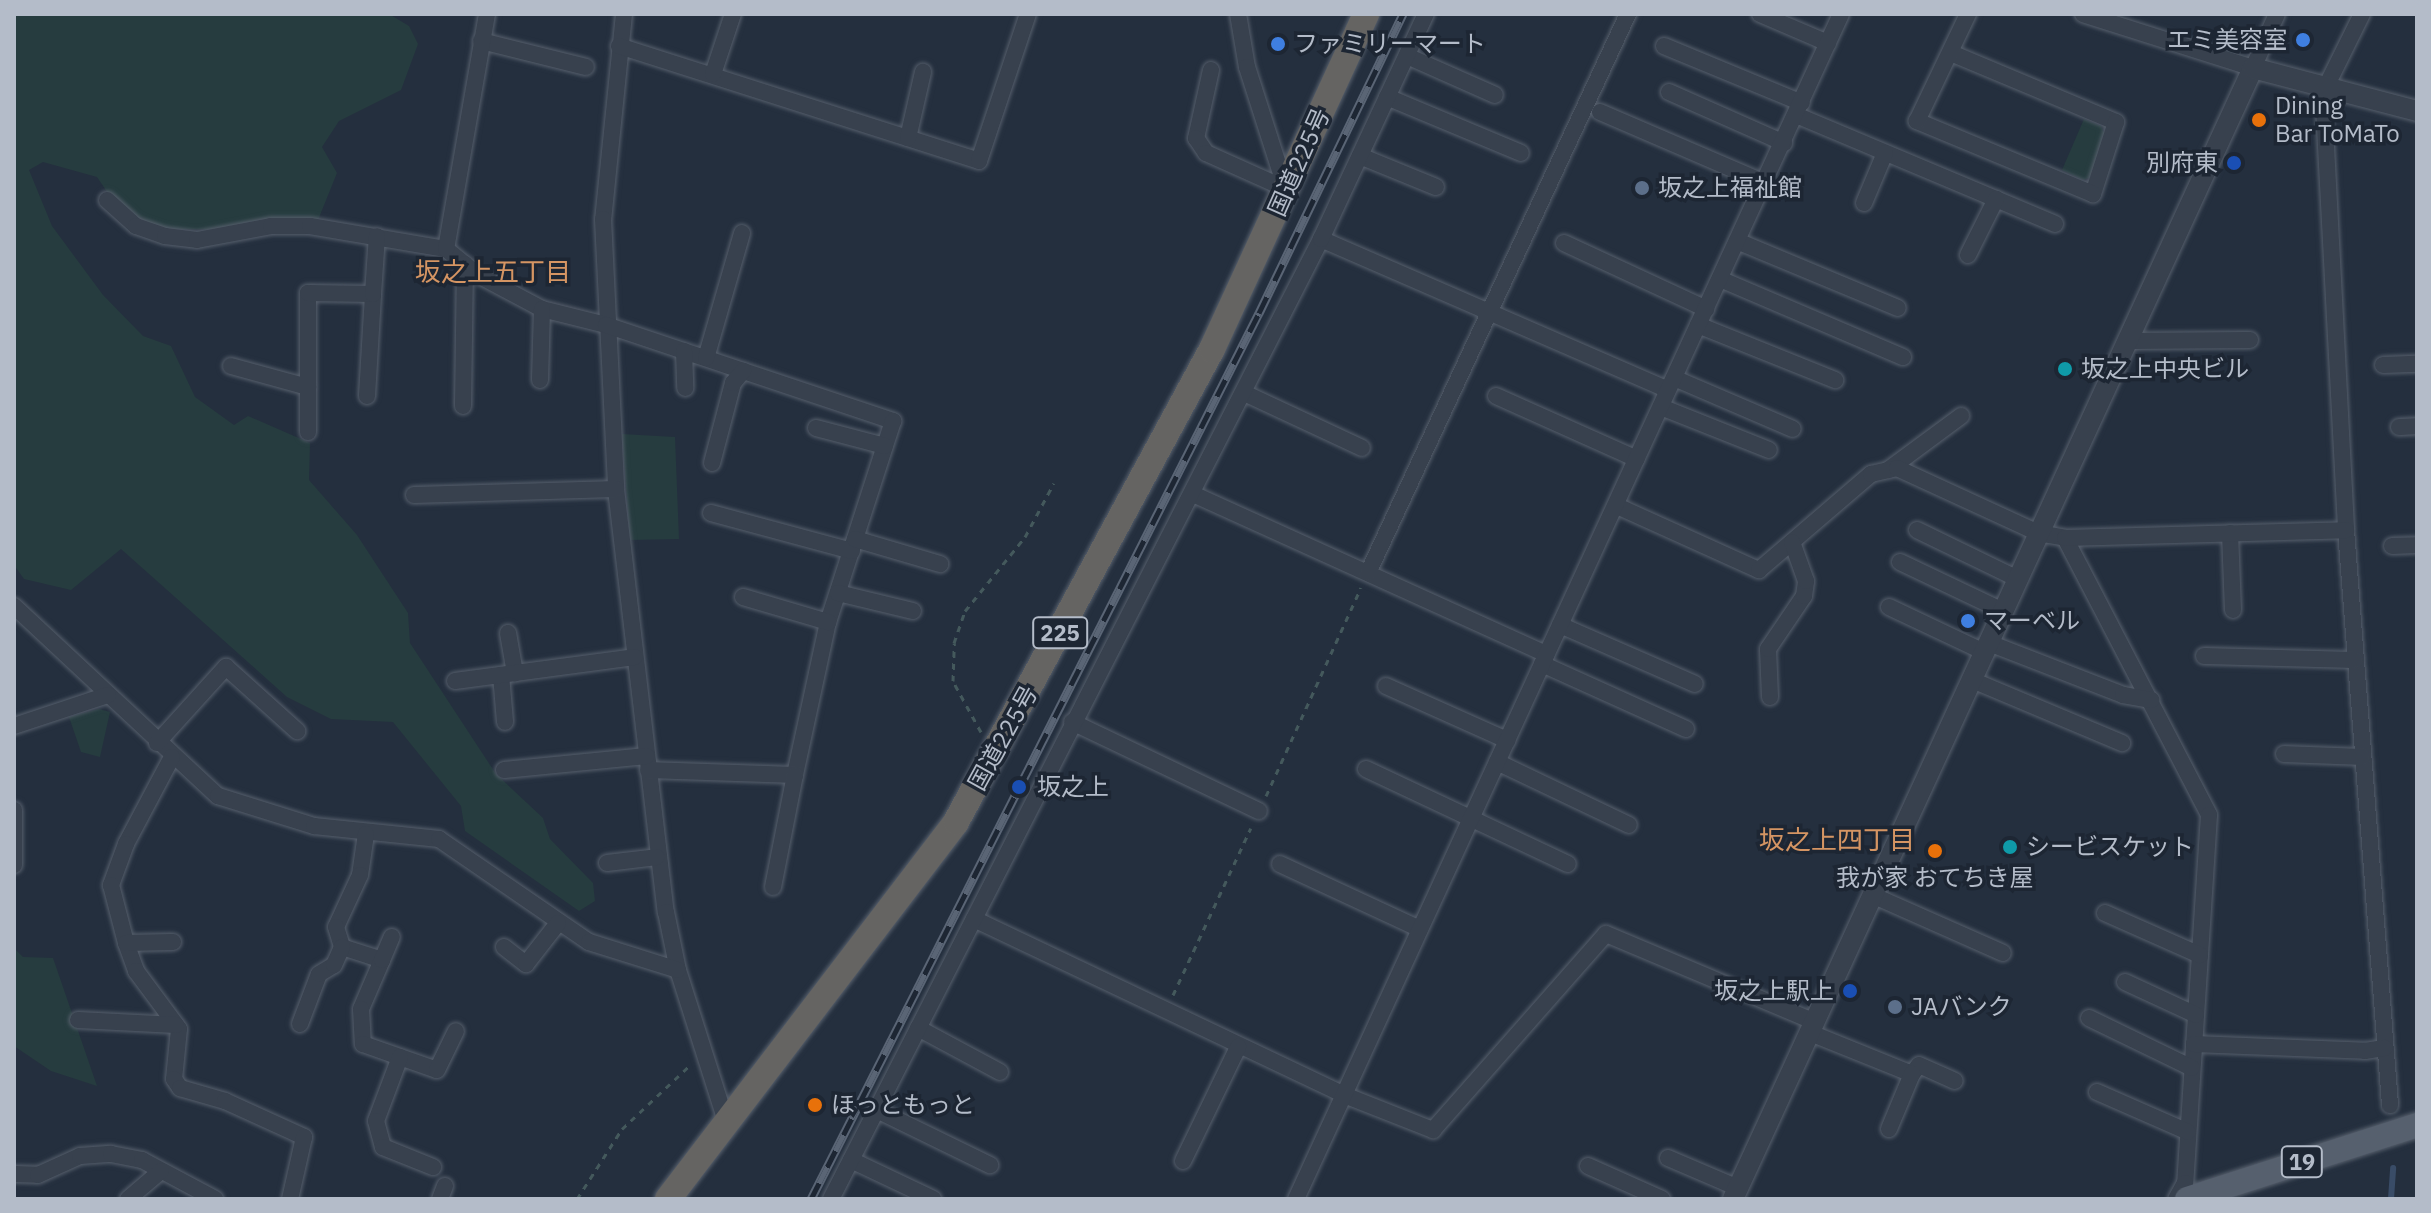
<!DOCTYPE html>
<html>
<head>
<meta charset="utf-8">
<style>
  body { margin:0 }
  #map { position:relative; width:2431px; height:1213px; overflow:hidden; background:#242f3e; font-family:"IBM Plex Sans","Noto Sans JP",sans-serif }
  div>[style] { position:absolute }
  [style*='--x'] { left:calc(var(--x)*1px); top:calc(var(--y)*1px); width:calc(var(--w)*1px); rotate:calc(var(--a)*1deg) }
  .green>* { inset:0; background:#263c3f }
  .stream>* { height:6px; margin:-3px; padding:0 3px; transform-origin:3px; border-radius:3px; background:#394c67 }
  .path>* { height:3px; margin-top:-1.5px; transform-origin:0; background:repeating-linear-gradient(90deg,#44595c 0 6px,transparent 0 12px) }
  .roads { filter:drop-shadow(0 0 2px #565f6c) drop-shadow(0 0 2px #565f6c) }
  .minor>* { height:16px; margin:-8px; padding:0 8px; transform-origin:8px; border-radius:8px; background:#38414e }
  .tertiary>* { height:20px; margin:-10px; padding:0 10px; transform-origin:10px; border-radius:10px; background:#38414e }
  .primary>* { height:24px; margin:-12px; padding:0 12px; transform-origin:12px; border-radius:12px; background:#56606e }
  .trunk>* { height:26px; margin:-13px; padding:0 13px; transform-origin:13px; border-radius:13px; background:#656462 }
  .rail>* { height:9px; margin-top:-4.5px; transform-origin:0; background:repeating-linear-gradient(90deg,#1d2633 0 18px,#5a6575 0 36px); box-sizing:border-box; border-block:2px solid #5a6575 }
  .dots>* { width:22px; height:22px; translate:-50% -50%; box-sizing:border-box; border:4px solid #1d2633; border-radius:50% }
  span { translate:-50% -50%; white-space:nowrap; text-align:center; line-height:1.15; -webkit-text-stroke:7px #1d2633; paint-order:stroke }
  .shield-label span { padding:2px 6px; background:#1d2633; border:2px solid; border-radius:6px; -webkit-text-stroke-width:0 }
  .shield-label { font-size:22px; color:#b4bcc9; font-weight:700 }
  .poi-label { font-size:24px; color:#b4bcc9 }
  .right { translate:-100% -50%; text-align:right }
  .left { translate:0 -50%; text-align:left }
  .street-label { font-size:24px; color:#b4bcc9 }
  .neighbourhood-label { font-size:26px; color:#d59563 }
  .frame { position:absolute; inset:0; border:16px solid #b4bcc9; pointer-events:none }
</style>
</head>
<body>
<div id="map">
  <div class="green">
    <div style="clip-path:polygon(14px 14px,389px 14px,409px 26px,418px 44px,401px 90px,339px 121px,322px 147px,337px 173px,314px 230px,132px 229px,97px 177px,43px 162px,29px 170px,52px 226px,103px 295px,143px 336px,171px 346px,195px 397px,234px 425px,248px 416px,310px 443px,309px 480px,357px 535px,408px 613px,410px 643px,496px 774px,543px 818px,550px 839px,593px 883px,595px 901px,579px 911px,465px 831px,461px 806px,393px 722px,331px 719px,287px 697px,121px 549px,71px 590px,24px 579px,14px 565px)"></div>
    <div style="clip-path:polygon(2084px 119px,2101px 126px,2105px 135px,2091px 177px,2083px 180px,2062px 170px)"></div>
    <div style="clip-path:polygon(622px 434px,675px 437px,679px 539px,630px 540px)"></div>
    <div style="clip-path:polygon(99px 709px,110px 712px,100px 757px,81px 752px,69px 717px)"></div>
    <div style="clip-path:polygon(14px 948px,23px 957px,53px 958px,97px 1086px,51px 1071px,14px 1046px)"></div>
  </div>
  <div class="stream">
    <div style="--x:2391;--y:1199;--w:31;--a:-86"></div>
  </div>
  <div class="path">
    <div style="--x:981;--y:732;--w:58;--a:-118.8"></div>
    <div style="--x:953;--y:681;--w:38;--a:-88"></div>
    <div style="--x:954;--y:643;--w:34;--a:-71"></div>
    <div style="--x:965;--y:611;--w:95;--a:-51"></div>
    <div style="--x:1025;--y:537;--w:61;--a:-61.8"></div>
    <div style="--x:1266;--y:796;--w:229;--a:-65.5"></div>
    <div style="--x:1173;--y:995;--w:184;--a:-65"></div>
    <div style="--x:577;--y:1199;--w:83;--a:-57.3"></div>
    <div style="--x:622;--y:1129;--w:92;--a:-43.2"></div>
  </div>
  <div class="roads">
    <div class="minor">
      <div style="--x:624;--y:14;--w:206;--a:95.8"></div>
      <div style="--x:603;--y:219;--w:270;--a:87.2"></div>
      <div style="--x:616;--y:489;--w:426;--a:83.3"></div>
      <div style="--x:666;--y:912;--w:59;--a:78.3"></div>
      <div style="--x:678;--y:970;--w:158;--a:72.4"></div>
      <div style="--x:1238;--y:14;--w:54;--a:80.4"></div>
      <div style="--x:1247;--y:67;--w:128;--a:72.3"></div>
      <div style="--x:1760;--y:14;--w:74;--a:23.1"></div>
      <div style="--x:2083;--y:14;--w:178;--a:17.6"></div>
      <div style="--x:2253;--y:68;--w:59;--a:-66"></div>
      <div style="--x:2362;--y:14;--w:84;--a:116.3"></div>
      <div style="--x:2325;--y:89;--w:19;--a:93"></div>
      <div style="--x:2324;--y:108;--w:423;--a:87"></div>
      <div style="--x:2346;--y:530;--w:577;--a:85.62"></div>
      <div style="--x:481;--y:41;--w:108;--a:13.9"></div>
      <div style="--x:619;--y:46;--w:378;--a:17.7"></div>
      <div style="--x:979;--y:161;--w:155;--a:-71.6"></div>
      <div style="--x:1664;--y:46;--w:149;--a:22.4"></div>
      <div style="--x:1951;--y:53;--w:179;--a:22.7"></div>
      <div style="--x:2116;--y:122;--w:76;--a:107.7"></div>
      <div style="--x:2093;--y:194;--w:191;--a:-157.5"></div>
      <div style="--x:1917;--y:121;--w:119;--a:-64.5"></div>
      <div style="--x:1407;--y:56;--w:96;--a:23.9"></div>
      <div style="--x:1211;--y:70;--w:70;--a:102.4"></div>
      <div style="--x:1196;--y:138;--w:18;--a:56"></div>
      <div style="--x:1206;--y:153;--w:88;--a:24.2"></div>
      <div style="--x:713;--y:74;--w:63;--a:-71.6"></div>
      <div style="--x:1669;--y:92;--w:126;--a:23.9"></div>
      <div style="--x:1387;--y:97;--w:145;--a:22.7"></div>
      <div style="--x:1600;--y:112;--w:180;--a:23.3"></div>
      <div style="--x:1796;--y:115;--w:281;--a:22.8"></div>
      <div style="--x:908;--y:138;--w:68;--a:-77.2"></div>
      <div style="--x:1360;--y:156;--w:82;--a:22.2"></div>
      <div style="--x:107;--y:200;--w:39;--a:42"></div>
      <div style="--x:136;--y:226;--w:31;--a:19"></div>
      <div style="--x:165;--y:236;--w:32;--a:7"></div>
      <div style="--x:197;--y:240;--w:75;--a:-10.7"></div>
      <div style="--x:271;--y:226;--w:39;--a:0"></div>
      <div style="--x:310;--y:226;--w:138;--a:9.6"></div>
      <div style="--x:446;--y:249;--w:41;--a:39.1"></div>
      <div style="--x:478;--y:275;--w:72;--a:28"></div>
      <div style="--x:542;--y:309;--w:66;--a:14"></div>
      <div style="--x:606;--y:325;--w:303;--a:18.5"></div>
      <div style="--x:893;--y:421;--w:211;--a:107.9"></div>
      <div style="--x:828;--y:622;--w:157;--a:102.2"></div>
      <div style="--x:795;--y:775;--w:147;--a:-178.1"></div>
      <div style="--x:1864;--y:203;--w:54;--a:-67.2"></div>
      <div style="--x:1321;--y:239;--w:378;--a:23.5"></div>
      <div style="--x:1737;--y:241;--w:174;--a:22.6"></div>
      <div style="--x:1564;--y:243;--w:157;--a:24.9"></div>
      <div style="--x:446;--y:249;--w:239;--a:-80.1"></div>
      <div style="--x:1968;--y:255;--w:63;--a:-63.4"></div>
      <div style="--x:1720;--y:279;--w:199;--a:23.1"></div>
      <div style="--x:1698;--y:325;--w:148;--a:21.9"></div>
      <div style="--x:2128;--y:341;--w:122;--a:-0.5"></div>
      <div style="--x:684;--y:351;--w:37;--a:88"></div>
      <div style="--x:706;--y:358;--w:130;--a:-73.9"></div>
      <div style="--x:2383;--y:365;--w:34;--a:-2"></div>
      <div style="--x:231;--y:366;--w:80;--a:15.3"></div>
      <div style="--x:1674;--y:378;--w:129;--a:23.2"></div>
      <div style="--x:540;--y:380;--w:71;--a:-88.4"></div>
      <div style="--x:1244;--y:393;--w:130;--a:25"></div>
      <div style="--x:367;--y:396;--w:102;--a:-86.6"></div>
      <div style="--x:1496;--y:396;--w:154;--a:24.1"></div>
      <div style="--x:463;--y:406;--w:142;--a:-89.2"></div>
      <div style="--x:1661;--y:407;--w:116;--a:21.7"></div>
      <div style="--x:2399;--y:427;--w:18;--a:-3"></div>
      <div style="--x:816;--y:428;--w:71;--a:14.6"></div>
      <div style="--x:308;--y:432;--w:139;--a:-90"></div>
      <div style="--x:308;--y:293;--w:65;--a:0.9"></div>
      <div style="--x:373;--y:294;--w:58;--a:-86.1"></div>
      <div style="--x:712;--y:463;--w:83;--a:-75.3"></div>
      <div style="--x:733;--y:383;--w:16;--a:-50"></div>
      <div style="--x:1888;--y:470;--w:91;--a:-36.5"></div>
      <div style="--x:1193;--y:494;--w:388;--a:24.4"></div>
      <div style="--x:414;--y:495;--w:202;--a:-1.7"></div>
      <div style="--x:1617;--y:506;--w:156;--a:24.3"></div>
      <div style="--x:1759;--y:570;--w:148;--a:-40.6"></div>
      <div style="--x:1871;--y:474;--w:27;--a:-13"></div>
      <div style="--x:1897;--y:468;--w:155;--a:24.7"></div>
      <div style="--x:2038;--y:533;--w:27;--a:10"></div>
      <div style="--x:2065;--y:538;--w:312;--a:62.5"></div>
      <div style="--x:2209;--y:815;--w:369;--a:93.7"></div>
      <div style="--x:2185;--y:1183;--w:18;--a:119"></div>
      <div style="--x:711;--y:513;--w:146;--a:15.1"></div>
      <div style="--x:1917;--y:530;--w:112;--a:25.9"></div>
      <div style="--x:2230;--y:533;--w:77;--a:87.8"></div>
      <div style="--x:2065;--y:538;--w:281;--a:-1.6"></div>
      <div style="--x:855;--y:539;--w:89;--a:16.4"></div>
      <div style="--x:2392;--y:546;--w:25;--a:-2"></div>
      <div style="--x:1900;--y:562;--w:114;--a:25.4"></div>
      <div style="--x:1368;--y:573;--w:617;--a:-65.06"></div>
      <div style="--x:838;--y:593;--w:77;--a:13.5"></div>
      <div style="--x:743;--y:597;--w:89;--a:16.4"></div>
      <div style="--x:14;--y:606;--w:279;--a:43"></div>
      <div style="--x:218;--y:796;--w:101;--a:17.4"></div>
      <div style="--x:314;--y:826;--w:126;--a:5.9"></div>
      <div style="--x:439;--y:839;--w:182;--a:34.5"></div>
      <div style="--x:589;--y:942;--w:93;--a:17.5"></div>
      <div style="--x:1889;--y:607;--w:105;--a:25.3"></div>
      <div style="--x:1560;--y:625;--w:147;--a:23.6"></div>
      <div style="--x:508;--y:633;--w:41;--a:80.1"></div>
      <div style="--x:1989;--y:643;--w:144;--a:21.2"></div>
      <div style="--x:2123;--y:695;--w:29;--a:10"></div>
      <div style="--x:2204;--y:656;--w:151;--a:1.5"></div>
      <div style="--x:1542;--y:664;--w:158;--a:24.3"></div>
      <div style="--x:501;--y:675;--w:47;--a:85.1"></div>
      <div style="--x:1972;--y:680;--w:163;--a:22.8"></div>
      <div style="--x:455;--y:681;--w:181;--a:-7.6"></div>
      <div style="--x:1386;--y:686;--w:133;--a:24.1"></div>
      <div style="--x:1770;--y:697;--w:48;--a:-92.4"></div>
      <div style="--x:1768;--y:649;--w:64;--a:-55.8"></div>
      <div style="--x:1804;--y:596;--w:15;--a:-82"></div>
      <div style="--x:1806;--y:581;--w:41;--a:-109.7"></div>
      <div style="--x:1072;--y:722;--w:207;--a:25.5"></div>
      <div style="--x:14;--y:726;--w:99;--a:-18.3"></div>
      <div style="--x:157;--y:743;--w:103;--a:-47.8"></div>
      <div style="--x:226;--y:667;--w:96;--a:42"></div>
      <div style="--x:2284;--y:754;--w:78;--a:2.2"></div>
      <div style="--x:172;--y:757;--w:98;--a:117.9"></div>
      <div style="--x:126;--y:844;--w:44;--a:110.1"></div>
      <div style="--x:111;--y:885;--w:60;--a:75.5"></div>
      <div style="--x:126;--y:943;--w:30;--a:70"></div>
      <div style="--x:136;--y:971;--w:72;--a:53.4"></div>
      <div style="--x:179;--y:1029;--w:50;--a:95.7"></div>
      <div style="--x:174;--y:1079;--w:11;--a:56"></div>
      <div style="--x:180;--y:1088;--w:47;--a:16.1"></div>
      <div style="--x:225;--y:1101;--w:87;--a:24.5"></div>
      <div style="--x:304;--y:1137;--w:64;--a:102.7"></div>
      <div style="--x:1497;--y:762;--w:146;--a:25.5"></div>
      <div style="--x:1366;--y:769;--w:223;--a:25.2"></div>
      <div style="--x:504;--y:770;--w:143;--a:-5.6"></div>
      <div style="--x:14;--y:810;--w:55;--a:90"></div>
      <div style="--x:366;--y:834;--w:41;--a:98.3"></div>
      <div style="--x:360;--y:875;--w:57;--a:114.8"></div>
      <div style="--x:336;--y:927;--w:21;--a:73"></div>
      <div style="--x:342;--y:947;--w:42;--a:18"></div>
      <div style="--x:382;--y:960;--w:53;--a:113.2"></div>
      <div style="--x:361;--y:1009;--w:35;--a:87"></div>
      <div style="--x:363;--y:1044;--w:78;--a:19.4"></div>
      <div style="--x:437;--y:1070;--w:43;--a:-64"></div>
      <div style="--x:607;--y:863;--w:50;--a:-6.8"></div>
      <div style="--x:1280;--y:864;--w:154;--a:24.9"></div>
      <div style="--x:773;--y:887;--w:114;--a:-78.9"></div>
      <div style="--x:1872;--y:895;--w:143;--a:23.9"></div>
      <div style="--x:2105;--y:913;--w:104;--a:23.9"></div>
      <div style="--x:974;--y:919;--w:410;--a:25.4"></div>
      <div style="--x:1344;--y:1095;--w:96;--a:21.5"></div>
      <div style="--x:1433;--y:1130;--w:261;--a:-48.6"></div>
      <div style="--x:1606;--y:934;--w:225;--a:22.8"></div>
      <div style="--x:126;--y:943;--w:47;--a:-1.2"></div>
      <div style="--x:504;--y:947;--w:28;--a:38"></div>
      <div style="--x:526;--y:964;--w:52;--a:-52"></div>
      <div style="--x:382;--y:960;--w:25;--a:-67"></div>
      <div style="--x:2125;--y:982;--w:78;--a:24.9"></div>
      <div style="--x:2089;--y:1018;--w:114;--a:25.9"></div>
      <div style="--x:78;--y:1020;--w:98;--a:2.9"></div>
      <div style="--x:300;--y:1024;--w:53;--a:-69.2"></div>
      <div style="--x:319;--y:974;--w:17;--a:-31"></div>
      <div style="--x:334;--y:965;--w:20;--a:-66"></div>
      <div style="--x:918;--y:1028;--w:93;--a:28.2"></div>
      <div style="--x:1808;--y:1032;--w:112;--a:22"></div>
      <div style="--x:1912;--y:1074;--w:11;--a:-52"></div>
      <div style="--x:1919;--y:1065;--w:39;--a:24"></div>
      <div style="--x:2194;--y:1044;--w:171;--a:2.3"></div>
      <div style="--x:2365;--y:1051;--w:20;--a:-9"></div>
      <div style="--x:400;--y:1057;--w:68;--a:110.6"></div>
      <div style="--x:376;--y:1121;--w:27;--a:75"></div>
      <div style="--x:383;--y:1147;--w:54;--a:21.8"></div>
      <div style="--x:2097;--y:1092;--w:99;--a:23.7"></div>
      <div style="--x:877;--y:1110;--w:126;--a:26"></div>
      <div style="--x:1889;--y:1129;--w:60;--a:-67.3"></div>
      <div style="--x:1668;--y:1158;--w:76;--a:23.2"></div>
      <div style="--x:851;--y:1160;--w:91;--a:25.4"></div>
      <div style="--x:1183;--y:1161;--w:127;--a:-64.2"></div>
      <div style="--x:1588;--y:1166;--w:81;--a:24"></div>
      <div style="--x:14;--y:1174;--w:24;--a:2"></div>
      <div style="--x:38;--y:1175;--w:46;--a:-24.3"></div>
      <div style="--x:80;--y:1156;--w:31;--a:-4"></div>
      <div style="--x:111;--y:1154;--w:32;--a:11"></div>
      <div style="--x:142;--y:1160;--w:83;--a:28.1"></div>
      <div style="--x:128;--y:1199;--w:43;--a:-40.3"></div>
      <div style="--x:440;--y:1199;--w:14;--a:-69"></div>
      <div style="--x:831;--y:1199;--w:1078;--a:-62.96"></div>
      <div style="--x:1321;--y:239;--w:248;--a:-65"></div>
      <div style="--x:1296;--y:1199;--w:1304;--a:-65.3"></div>
    </div>
    <div class="tertiary">
      <div style="--x:1733;--y:1199;--w:1245;--a:-65.31"></div>
      <div style="--x:2253;--y:68;--w:170;--a:14.7"></div>
    </div>
    <div class="primary">
      <div style="--x:2187;--y:1199;--w:242;--a:-17.8"></div>
    </div>
    <div class="trunk">
      <div style="--x:668;--y:1199;--w:474;--a:-52.6"></div>
      <div style="--x:956;--y:822;--w:538;--a:-61.58"></div>
      <div style="--x:1212;--y:349;--w:369;--a:-65.3"></div>
    </div>
  </div>
  <div class="rail">
    <div style="--x:811;--y:1199;--w:993;--a:-63.18"></div>
    <div style="--x:1259;--y:313;--w:332;--a:-64.3"></div>
  </div>
  <div class="dots">
    <div style="left:2303px;top:40px;background:#3f7fe0"></div>
    <div style="left:1278px;top:44px;background:#3f7fe0"></div>
    <div style="left:2259px;top:120px;background:#e8710a"></div>
    <div style="left:2234px;top:163px;background:#1a4fb4"></div>
    <div style="left:1642px;top:188px;background:#5c6f8a"></div>
    <div style="left:2065px;top:369px;background:#0f9aa8"></div>
    <div style="left:1968px;top:621px;background:#3f7fe0"></div>
    <div style="left:1019px;top:787px;background:#1a4fb4"></div>
    <div style="left:2010px;top:847px;background:#0f9aa8"></div>
    <div style="left:1935px;top:851px;background:#e8710a"></div>
    <div style="left:1850px;top:991px;background:#1a4fb4"></div>
    <div style="left:1895px;top:1007px;background:#5c6f8a"></div>
    <div style="left:815px;top:1105px;background:#e8710a"></div>
  </div>
  <div class="shield-label">
    <span style="left:1060px;top:633px">225</span>
    <span style="left:2302px;top:1162px">19</span>
  </div>
  <div class="poi-label">
    <span class="right" style="left:2287px;top:40px">エミ美容室</span>
    <span class="left" style="left:1294px;top:44px">ファミリーマート</span>
    <span class="left" style="left:2275px;top:120px">Dining<br>Bar ToMaTo</span>
    <span class="right" style="left:2218px;top:163px">別府東</span>
    <span class="left" style="left:1658px;top:188px">坂之上福祉館</span>
    <span class="left" style="left:2081px;top:369px">坂之上中央ビル</span>
    <span class="left" style="left:1984px;top:621px">マーベル</span>
    <span class="left" style="left:1037px;top:787px">坂之上</span>
    <span class="left" style="left:2026px;top:847px">シービスケット</span>
    <span style="left:1935px;top:878px">我が家 おてちき屋</span>
    <span class="right" style="left:1834px;top:991px">坂之上駅上</span>
    <span class="left" style="left:1911px;top:1007px">JAバンク</span>
    <span class="left" style="left:831px;top:1105px">ほっともっと</span>
  </div>
  <div class="street-label">
    <span style="left:1299px;top:162px;rotate:-66deg">国道225号</span>
    <span style="left:1003px;top:738px;rotate:-61deg">国道225号</span>
  </div>
  <div class="neighbourhood-label">
    <span style="left:493px;top:272px">坂之上五丁目</span>
    <span style="left:1837px;top:840px">坂之上四丁目</span>
  </div>
  <div class="frame"></div>
</div>
</body>
</html>
